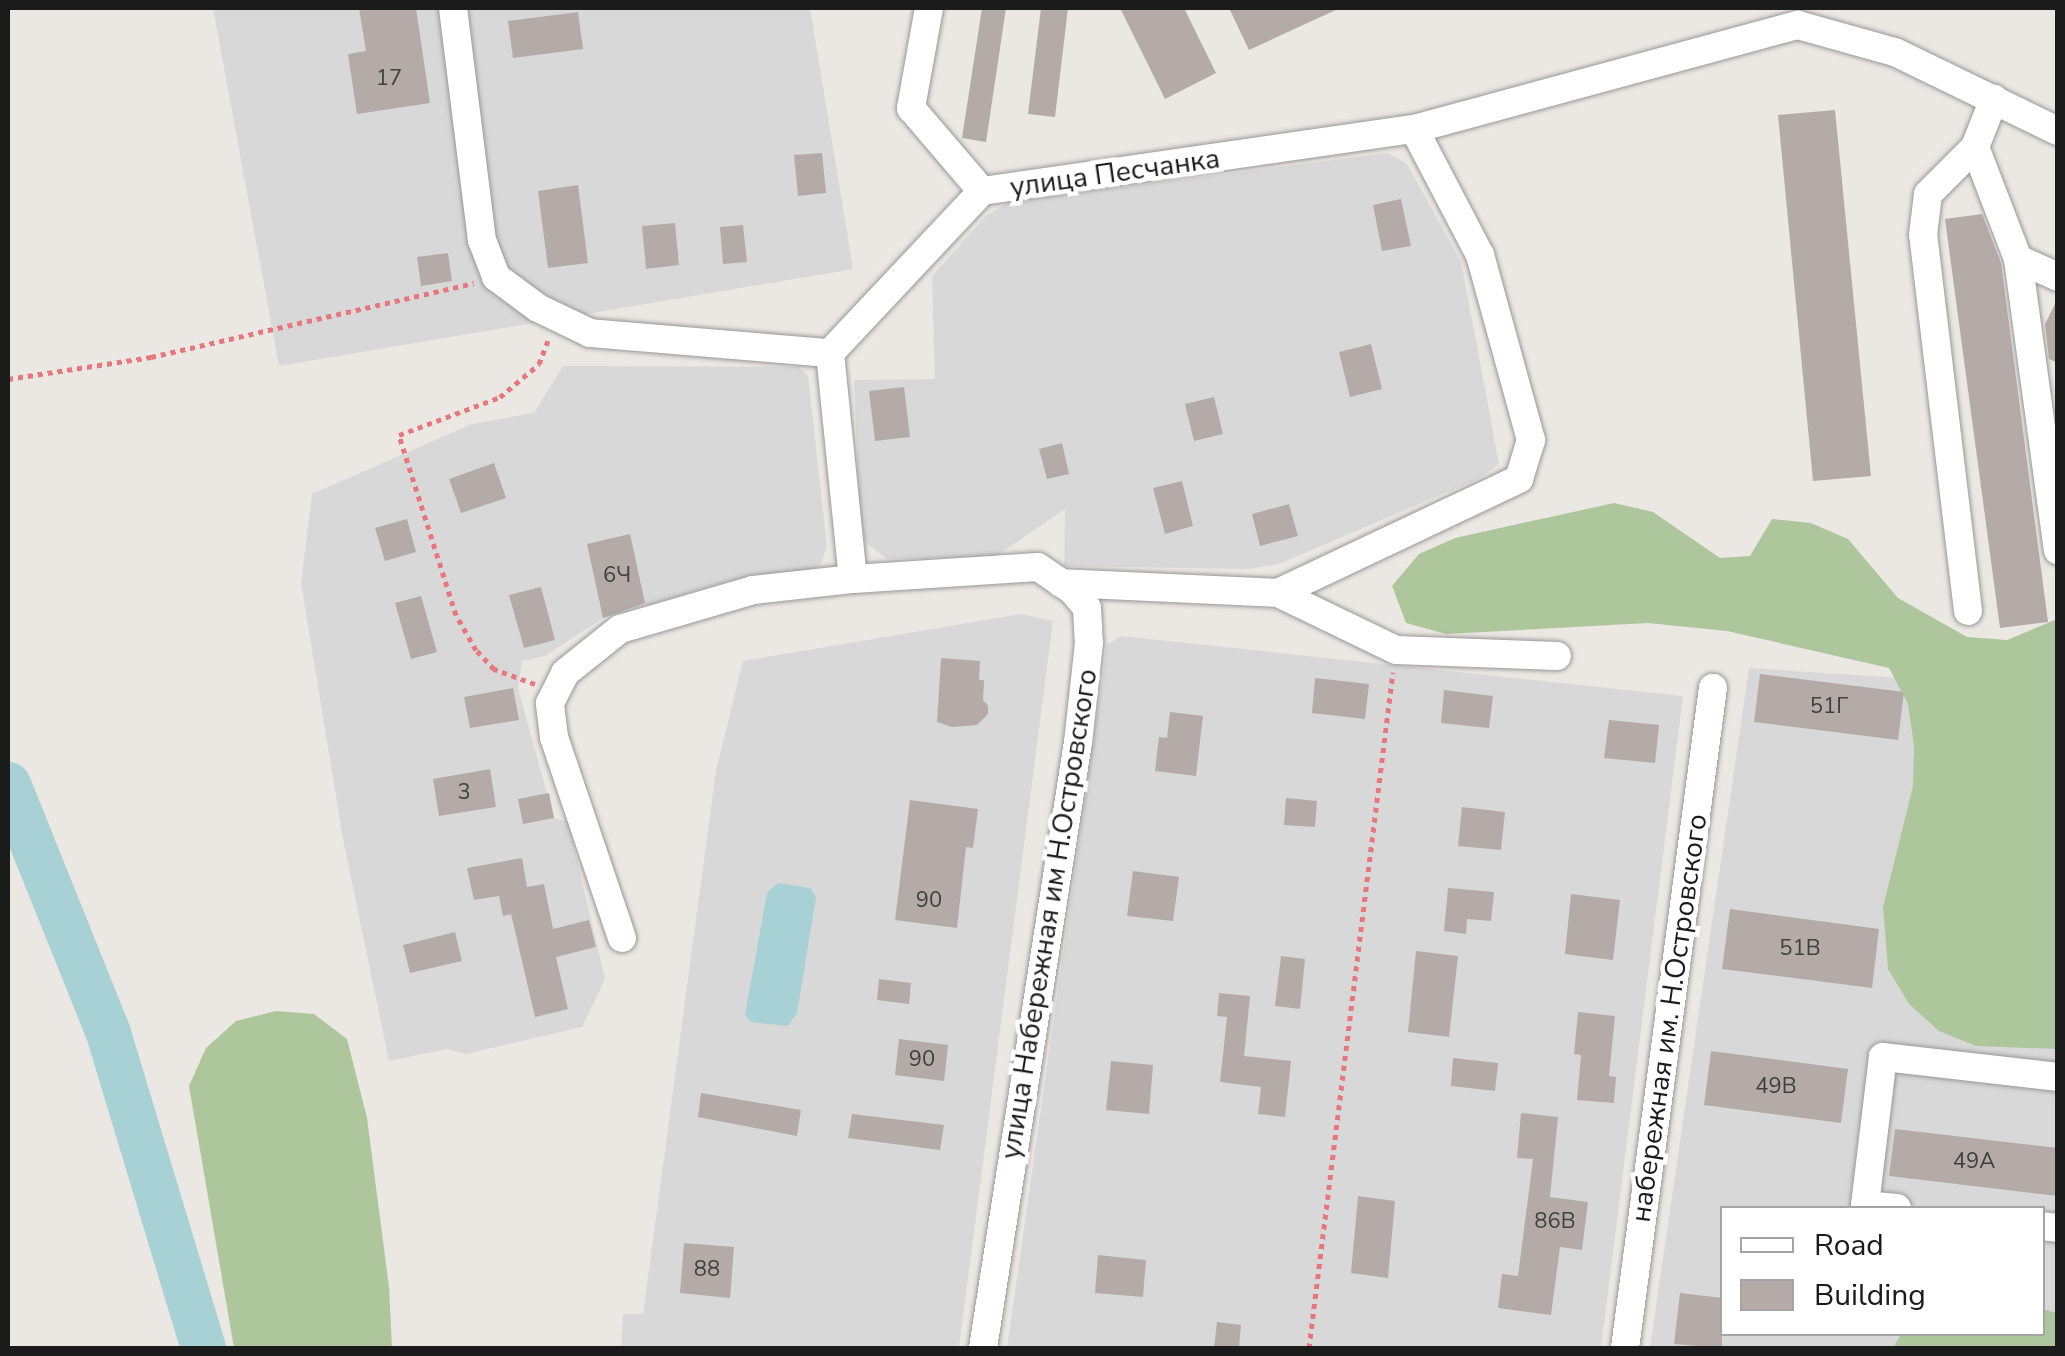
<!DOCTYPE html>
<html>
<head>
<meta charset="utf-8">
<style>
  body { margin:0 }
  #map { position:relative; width:2065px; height:1356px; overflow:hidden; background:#ebe7e2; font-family:"Nunito Sans",sans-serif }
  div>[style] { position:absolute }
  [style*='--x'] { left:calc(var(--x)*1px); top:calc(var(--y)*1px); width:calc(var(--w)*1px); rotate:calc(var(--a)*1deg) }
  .residential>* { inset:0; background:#d9d8d8 }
  .forest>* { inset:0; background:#aec69c }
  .water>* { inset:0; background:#a7d1d4 }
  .river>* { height:45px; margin:-22.5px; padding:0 22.5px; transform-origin:22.5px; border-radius:22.5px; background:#a7d1d4 }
  .building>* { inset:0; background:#b4aba8 }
  .path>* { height:5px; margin-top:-2.5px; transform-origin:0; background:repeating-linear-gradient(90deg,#e8777c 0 5px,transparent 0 10px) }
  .roads { filter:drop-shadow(0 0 2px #989898) drop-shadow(0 0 2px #989898) }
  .minor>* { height:28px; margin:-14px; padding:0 14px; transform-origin:14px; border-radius:14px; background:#fff }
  span { translate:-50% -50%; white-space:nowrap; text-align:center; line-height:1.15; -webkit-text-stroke:9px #fff; paint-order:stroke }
  .number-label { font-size:22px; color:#413f3e }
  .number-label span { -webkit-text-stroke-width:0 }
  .street-label { font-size:28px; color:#1b1b1b }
  .frame { position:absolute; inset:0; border:10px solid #1b1b1b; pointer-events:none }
  .legend { position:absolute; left:1720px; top:1206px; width:325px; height:130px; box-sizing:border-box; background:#fff; border:2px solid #a4a4a4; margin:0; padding:12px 18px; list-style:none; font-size:30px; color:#1b1b1b }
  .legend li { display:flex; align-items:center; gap:20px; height:50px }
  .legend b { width:50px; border:2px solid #a4a4a4 }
</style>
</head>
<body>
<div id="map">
  <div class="residential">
    <div style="clip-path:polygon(213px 8px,810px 8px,853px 269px,279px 366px)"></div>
    <div style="clip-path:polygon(1388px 153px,1407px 164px,1461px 261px,1499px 464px,1480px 478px,1279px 564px,1247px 569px,1064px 566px,1065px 509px,996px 556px,887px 559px,861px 539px,854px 380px,935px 379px,932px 276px,987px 215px,1009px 202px)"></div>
    <div style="clip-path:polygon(563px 366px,799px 367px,808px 376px,827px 547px,821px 563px,808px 574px,733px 580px,603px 618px,545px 656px,522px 661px,518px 689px,554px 818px,568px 822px,605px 979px,582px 1027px,466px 1054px,447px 1049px,389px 1061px,343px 839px,301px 582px,312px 494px,472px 424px,534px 413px)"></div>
    <div style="clip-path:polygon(1021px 614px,1053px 621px,959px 1348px,621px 1348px,623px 1314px,643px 1314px,716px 770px,743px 661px)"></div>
    <div style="clip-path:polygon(1121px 636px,1683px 696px,1601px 1348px,1007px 1348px,1107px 645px)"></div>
    <div style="clip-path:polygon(evenodd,1749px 668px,2057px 688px,2057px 1348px,1650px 1348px,1749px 668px,1722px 1208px,2042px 1208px,2042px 1334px,1722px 1334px,1722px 1208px)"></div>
  </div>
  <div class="forest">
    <div style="clip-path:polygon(1614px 503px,1653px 512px,1720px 558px,1750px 556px,1772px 519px,1811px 523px,1848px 539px,1898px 598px,1967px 637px,2007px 640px,2057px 619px,2057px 1049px,1976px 1046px,1939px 1031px,1909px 1004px,1888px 969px,1883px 907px,1913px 786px,1914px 746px,1908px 704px,1889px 668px,1727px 631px,1648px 623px,1446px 634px,1406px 623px,1392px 586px,1419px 554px,1455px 538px)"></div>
    <div style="clip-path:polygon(276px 1011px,314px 1014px,347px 1039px,367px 1118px,389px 1287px,392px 1348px,234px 1348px,189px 1086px,206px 1048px,236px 1021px)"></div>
    <div style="clip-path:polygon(2043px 1309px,2057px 1313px,2057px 1348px,1893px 1348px,1901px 1334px,2042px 1334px)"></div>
  </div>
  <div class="water">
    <div style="clip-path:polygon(778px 883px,810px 888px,816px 897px,797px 1013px,788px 1026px,751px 1022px,745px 1015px,767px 893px)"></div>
  </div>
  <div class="river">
    <div style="--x:8;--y:784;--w:268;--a:68.1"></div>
    <div style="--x:108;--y:1033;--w:329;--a:73.2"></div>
  </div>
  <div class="building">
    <div style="clip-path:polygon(359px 8px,416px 8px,430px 103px,357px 114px,348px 54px,366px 51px)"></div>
    <div style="clip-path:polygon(982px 8px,1006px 8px,986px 142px,962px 138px)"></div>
    <div style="clip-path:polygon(1041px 8px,1068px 8px,1055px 117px,1028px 114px)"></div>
    <div style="clip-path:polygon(1120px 8px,1184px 8px,1216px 73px,1165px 99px)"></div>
    <div style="clip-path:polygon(1229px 8px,1340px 8px,1249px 50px)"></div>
    <div style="clip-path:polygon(578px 12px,583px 49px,513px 58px,508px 21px)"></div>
    <div style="clip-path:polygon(1835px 110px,1871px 476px,1813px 481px,1778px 115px)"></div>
    <div style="clip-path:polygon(822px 153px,826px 193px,798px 196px,794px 155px)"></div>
    <div style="clip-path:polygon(578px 185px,588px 263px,548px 268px,538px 191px)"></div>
    <div style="clip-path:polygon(1401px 199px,1411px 246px,1382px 251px,1373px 205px)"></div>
    <div style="clip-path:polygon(1982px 214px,2001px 263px,2048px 622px,2000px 628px,1945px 219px)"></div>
    <div style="clip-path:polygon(675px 223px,679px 265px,646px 269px,642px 226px)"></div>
    <div style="clip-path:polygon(743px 225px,747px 262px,723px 264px,720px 227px)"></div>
    <div style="clip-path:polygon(448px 253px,452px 281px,421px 286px,417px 257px)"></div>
    <div style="clip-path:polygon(2058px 298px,2058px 363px,2049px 359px,2045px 324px)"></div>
    <div style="clip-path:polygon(1371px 344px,1382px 389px,1350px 397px,1339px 352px)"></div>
    <div style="clip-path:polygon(904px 387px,910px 437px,875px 441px,869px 391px)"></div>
    <div style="clip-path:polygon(1214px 397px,1223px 434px,1194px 441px,1185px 404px)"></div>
    <div style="clip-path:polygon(1062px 443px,1069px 474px,1047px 479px,1039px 449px)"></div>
    <div style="clip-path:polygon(494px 463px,506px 498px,461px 513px,449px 479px)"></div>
    <div style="clip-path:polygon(1182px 481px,1193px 526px,1165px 534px,1153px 488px)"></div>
    <div style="clip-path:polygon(1289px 504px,1298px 536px,1260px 546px,1252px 514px)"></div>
    <div style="clip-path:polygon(407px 519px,416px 552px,385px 561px,375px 528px)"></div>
    <div style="clip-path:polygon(630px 534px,645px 603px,603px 618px,587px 544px)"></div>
    <div style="clip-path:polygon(541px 587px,555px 640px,524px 648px,509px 595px)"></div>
    <div style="clip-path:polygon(421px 596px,437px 652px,411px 659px,395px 603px)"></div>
    <div style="clip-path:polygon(941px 658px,980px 661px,979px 680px,984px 680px,983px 700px,988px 706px,988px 714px,977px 725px,952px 727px,937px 722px)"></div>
    <div style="clip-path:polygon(1760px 674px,1904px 692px,1898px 740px,1754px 722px)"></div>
    <div style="clip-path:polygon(1315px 678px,1369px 684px,1365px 719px,1312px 713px)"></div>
    <div style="clip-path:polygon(513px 688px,519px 720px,470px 728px,464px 697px)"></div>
    <div style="clip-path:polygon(1444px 690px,1493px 696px,1489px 728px,1441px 723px)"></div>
    <div style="clip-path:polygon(1170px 712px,1203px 716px,1196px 776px,1155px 771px,1159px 737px,1167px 738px)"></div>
    <div style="clip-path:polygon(1609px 720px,1659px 725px,1655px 763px,1604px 758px)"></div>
    <div style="clip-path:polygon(490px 769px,496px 807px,439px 816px,433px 779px)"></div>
    <div style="clip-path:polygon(549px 793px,554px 818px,523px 824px,518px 799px)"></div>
    <div style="clip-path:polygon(1286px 798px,1317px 801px,1315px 827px,1284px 825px)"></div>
    <div style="clip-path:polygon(910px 800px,978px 809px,973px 848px,966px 847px,957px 928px,895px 920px)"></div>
    <div style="clip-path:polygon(1462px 807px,1505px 812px,1501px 850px,1458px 846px)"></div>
    <div style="clip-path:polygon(522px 858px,527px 887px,544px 884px,553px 929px,589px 920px,596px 947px,556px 957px,568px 1009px,535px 1017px,511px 914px,503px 916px,499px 896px,474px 900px,467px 868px)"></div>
    <div style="clip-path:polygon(1133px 871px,1179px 877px,1173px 921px,1127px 916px)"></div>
    <div style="clip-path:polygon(1448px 888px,1494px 892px,1491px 921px,1467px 919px,1466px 934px,1444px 931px)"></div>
    <div style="clip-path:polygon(1571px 894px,1620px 900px,1613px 960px,1565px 954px)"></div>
    <div style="clip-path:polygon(1730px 909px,1879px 929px,1872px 988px,1722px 969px)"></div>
    <div style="clip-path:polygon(455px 932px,462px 961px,410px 973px,403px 945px)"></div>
    <div style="clip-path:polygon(1416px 951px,1458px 956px,1449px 1037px,1408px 1032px)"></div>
    <div style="clip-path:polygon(1281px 956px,1305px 959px,1300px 1009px,1275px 1006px)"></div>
    <div style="clip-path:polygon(879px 979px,911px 983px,909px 1004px,877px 1000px)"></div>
    <div style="clip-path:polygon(1219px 993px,1250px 996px,1244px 1056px,1291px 1061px,1285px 1117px,1258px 1114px,1261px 1087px,1220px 1082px,1227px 1017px,1217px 1016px)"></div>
    <div style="clip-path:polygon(1578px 1012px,1615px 1016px,1609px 1076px,1616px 1077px,1614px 1103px,1577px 1100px,1581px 1055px,1574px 1054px)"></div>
    <div style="clip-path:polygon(899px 1039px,948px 1045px,944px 1081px,895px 1075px)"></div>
    <div style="clip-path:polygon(1711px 1051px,1848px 1069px,1841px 1123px,1704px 1105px)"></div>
    <div style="clip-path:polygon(1453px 1058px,1498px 1063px,1495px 1091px,1451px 1086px)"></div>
    <div style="clip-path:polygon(1111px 1061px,1153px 1065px,1149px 1114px,1106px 1110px)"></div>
    <div style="clip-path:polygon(701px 1093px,801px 1110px,797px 1136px,698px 1117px)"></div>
    <div style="clip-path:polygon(1521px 1113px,1558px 1117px,1550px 1197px,1588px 1202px,1582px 1250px,1560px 1247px,1551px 1315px,1498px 1308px,1502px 1274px,1518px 1276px,1533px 1159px,1517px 1158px)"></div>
    <div style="clip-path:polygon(852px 1114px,944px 1125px,940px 1150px,848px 1138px)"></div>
    <div style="clip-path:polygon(1895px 1129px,2058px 1148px,2058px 1196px,1889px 1176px)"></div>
    <div style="clip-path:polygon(1358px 1196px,1395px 1201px,1388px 1278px,1351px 1273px)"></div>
    <div style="clip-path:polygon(684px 1243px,734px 1247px,730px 1298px,680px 1293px)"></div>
    <div style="clip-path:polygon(1098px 1255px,1146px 1260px,1143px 1297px,1095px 1293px)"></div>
    <div style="clip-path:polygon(1680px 1293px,1722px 1298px,1722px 1348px,1674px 1344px)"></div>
    <div style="clip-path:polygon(1217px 1322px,1241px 1325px,1239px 1348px,1214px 1348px)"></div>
  </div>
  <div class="path">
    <div style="--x:8;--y:379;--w:145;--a:-8.7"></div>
    <div style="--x:151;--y:357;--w:331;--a:-12.9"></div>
    <div style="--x:535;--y:684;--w:44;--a:-159.9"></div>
    <div style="--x:494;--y:669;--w:26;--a:-133"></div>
    <div style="--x:476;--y:650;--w:40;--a:-119.7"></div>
    <div style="--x:456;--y:615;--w:189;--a:-107.6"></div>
    <div style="--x:399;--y:435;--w:108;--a:-20.6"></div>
    <div style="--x:500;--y:397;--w:51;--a:-40.2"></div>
    <div style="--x:539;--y:364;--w:26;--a:-69"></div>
    <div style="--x:1309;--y:1348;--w:681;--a:-82.92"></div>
  </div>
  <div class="roads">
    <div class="minor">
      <div style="--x:453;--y:8;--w:234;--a:82.9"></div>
      <div style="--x:482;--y:240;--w:40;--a:69"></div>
      <div style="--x:496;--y:277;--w:52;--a:36.4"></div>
      <div style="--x:538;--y:308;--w:58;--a:25.7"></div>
      <div style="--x:590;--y:333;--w:241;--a:4.8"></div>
      <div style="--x:830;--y:353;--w:222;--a:-46.8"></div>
      <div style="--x:982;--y:191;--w:436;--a:-8.2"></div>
      <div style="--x:1414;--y:129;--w:398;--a:-15.2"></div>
      <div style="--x:1798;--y:25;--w:101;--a:15.6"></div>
      <div style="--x:1895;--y:52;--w:181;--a:25.9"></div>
      <div style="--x:929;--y:8;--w:102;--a:100.2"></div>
      <div style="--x:911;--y:108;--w:109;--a:49.5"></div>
      <div style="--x:1975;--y:147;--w:120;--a:69"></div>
      <div style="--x:2018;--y:259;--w:44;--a:24.2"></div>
      <div style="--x:2018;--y:259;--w:294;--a:82.2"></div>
      <div style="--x:830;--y:353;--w:227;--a:84.2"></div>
      <div style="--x:1061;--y:583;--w:217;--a:2.6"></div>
      <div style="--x:1278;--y:593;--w:131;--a:25.8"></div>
      <div style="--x:1396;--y:650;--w:161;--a:2.1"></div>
      <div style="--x:1278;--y:593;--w:267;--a:-25.3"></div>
      <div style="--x:1519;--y:479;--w:41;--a:-72.9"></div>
      <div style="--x:1531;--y:440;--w:192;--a:-105.4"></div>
      <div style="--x:1480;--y:255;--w:142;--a:-117.6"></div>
      <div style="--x:1968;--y:611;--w:379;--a:-96.8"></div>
      <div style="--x:1923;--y:235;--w:41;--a:-83"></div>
      <div style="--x:1928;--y:194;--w:66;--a:-45"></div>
      <div style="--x:1975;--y:147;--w:52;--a:-68.4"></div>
      <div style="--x:622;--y:938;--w:212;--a:-108.7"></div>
      <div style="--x:554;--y:737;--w:34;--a:-97"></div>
      <div style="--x:550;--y:703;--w:34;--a:-63"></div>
      <div style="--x:565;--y:673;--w:70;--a:-38.7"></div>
      <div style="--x:620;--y:629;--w:139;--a:-16.3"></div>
      <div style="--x:753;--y:590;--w:101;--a:-6.3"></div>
      <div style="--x:853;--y:579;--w:185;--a:-3.7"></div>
      <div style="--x:1038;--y:567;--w:41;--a:34.1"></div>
      <div style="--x:1072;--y:590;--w:23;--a:50"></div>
      <div style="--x:1087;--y:608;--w:35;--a:87"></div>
      <div style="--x:1089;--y:643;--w:100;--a:96.3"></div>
      <div style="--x:1078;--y:742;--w:613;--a:98.91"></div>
      <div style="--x:1897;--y:1208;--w:32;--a:-175"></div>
      <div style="--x:1865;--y:1205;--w:149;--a:-83.1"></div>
      <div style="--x:1883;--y:1057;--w:176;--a:6.5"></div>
      <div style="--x:2042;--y:1226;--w:16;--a:7"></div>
      <div style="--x:1625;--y:1348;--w:666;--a:-82.41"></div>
    </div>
  </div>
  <div class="number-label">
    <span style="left:389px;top:79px">17</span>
    <span style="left:617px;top:576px">6Ч</span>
    <span style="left:1829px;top:707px">51Г</span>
    <span style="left:464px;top:793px">3</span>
    <span style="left:929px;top:901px">90</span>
    <span style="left:1800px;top:949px">51В</span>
    <span style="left:922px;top:1060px">90</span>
    <span style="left:1776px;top:1087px">49В</span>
    <span style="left:1974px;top:1162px">49А</span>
    <span style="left:1555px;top:1222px">86В</span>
    <span style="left:707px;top:1270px">88</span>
  </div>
  <div class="street-label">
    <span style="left:1115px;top:173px;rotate:-8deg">улица Песчанка</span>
    <span style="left:1049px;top:914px;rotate:-81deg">улица Набережная им Н.Островского</span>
    <span style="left:1669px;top:1018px;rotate:-82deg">набережная им. Н.Островского</span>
  </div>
  <div class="frame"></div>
  <ul class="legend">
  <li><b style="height:12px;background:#fff"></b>Road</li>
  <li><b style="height:28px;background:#b4aba8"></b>Building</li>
  </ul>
</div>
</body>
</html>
